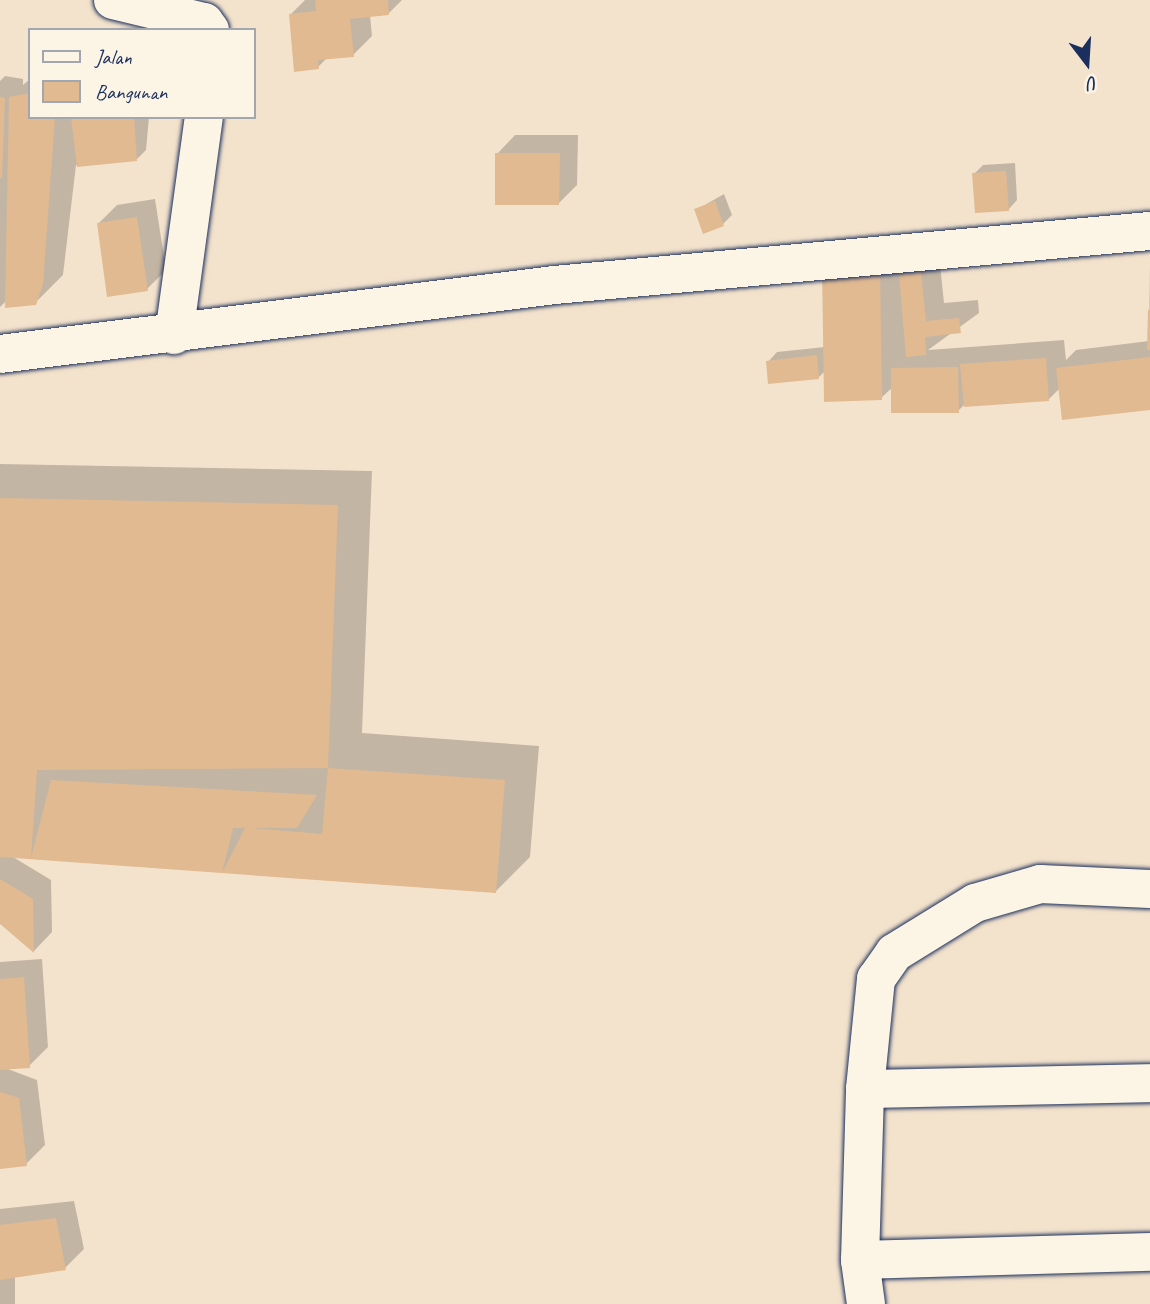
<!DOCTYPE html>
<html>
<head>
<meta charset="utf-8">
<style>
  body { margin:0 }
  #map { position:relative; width:1150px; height:1304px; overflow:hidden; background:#f4e3cc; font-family:Caveat,sans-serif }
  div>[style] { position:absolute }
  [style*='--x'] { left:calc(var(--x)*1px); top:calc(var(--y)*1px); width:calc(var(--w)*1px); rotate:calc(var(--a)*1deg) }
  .shadow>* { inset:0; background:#0003 }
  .building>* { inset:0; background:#e1ba92 }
  .roads { filter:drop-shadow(0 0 2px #1b2f5e) drop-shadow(0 0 2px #1b2f5e) }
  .minor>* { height:38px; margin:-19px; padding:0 19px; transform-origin:19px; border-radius:19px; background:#fcf5e5 }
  span { translate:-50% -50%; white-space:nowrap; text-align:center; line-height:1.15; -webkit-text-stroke:6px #fcf5e5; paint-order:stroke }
  .legend { position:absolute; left:28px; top:28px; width:228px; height:91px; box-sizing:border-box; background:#fcf5e5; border:2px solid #a2a6af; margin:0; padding:9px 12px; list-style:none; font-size:21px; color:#1b2f5e }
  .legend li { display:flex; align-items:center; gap:14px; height:35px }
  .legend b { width:35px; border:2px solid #a2a6af }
  .north { position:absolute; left:1052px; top:28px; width:70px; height:70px; -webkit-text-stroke:5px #fcf5e5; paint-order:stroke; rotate:163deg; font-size:19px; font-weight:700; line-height:28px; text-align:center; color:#1b2f5e }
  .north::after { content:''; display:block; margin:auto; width:24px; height:32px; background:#1b2f5e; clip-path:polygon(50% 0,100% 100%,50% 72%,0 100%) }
</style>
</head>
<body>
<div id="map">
  <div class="shadow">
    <div style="clip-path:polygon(305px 0,402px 0,389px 13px,370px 15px,372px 36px,353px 55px,328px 57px,318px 67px,291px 14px)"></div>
    <div style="clip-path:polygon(195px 26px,195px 30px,74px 30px,75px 29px)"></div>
    <div style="clip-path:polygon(5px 76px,23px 79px,23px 85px,30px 79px,30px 117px,149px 117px,146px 150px,137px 159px,76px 165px,63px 275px,35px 303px,7px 300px,0 307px,0 81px)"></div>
    <div style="clip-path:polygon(515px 135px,578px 135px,577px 185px,558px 204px,497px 154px)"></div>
    <div style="clip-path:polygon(1015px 163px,1017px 200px,1008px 210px,974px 174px,983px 165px)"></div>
    <div style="clip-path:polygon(724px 194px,732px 215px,723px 224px,696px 210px)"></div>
    <div style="clip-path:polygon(155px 199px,166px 270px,147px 289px,98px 224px,117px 205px)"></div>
    <div style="clip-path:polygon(939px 254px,944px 303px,978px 300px,979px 313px,928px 350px,1064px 340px,1066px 360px,1076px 350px,1149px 341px,1150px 263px,1150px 408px,1060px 388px,1048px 400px,964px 405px,958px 411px,893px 387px,881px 398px,826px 370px,819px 377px,768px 362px,777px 352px,825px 347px,824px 268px)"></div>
    <div style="clip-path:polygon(0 464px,372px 471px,362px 733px,539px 746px,530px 857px,496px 891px,13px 857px,51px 880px,52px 932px,34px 951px,0 922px)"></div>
    <div style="clip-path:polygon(42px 959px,48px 1047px,29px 1066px,5px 1068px,37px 1080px,45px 1145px,26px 1164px,0 1167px,0 962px)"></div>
    <div style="clip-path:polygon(74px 1201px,84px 1249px,65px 1268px,15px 1276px,15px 1304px,0 1304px,0 1209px)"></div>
  </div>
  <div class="building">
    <div style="clip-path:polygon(315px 0,388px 0,389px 15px,350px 19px,354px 57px,318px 60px,319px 69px,294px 72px,289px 14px,316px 11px)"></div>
    <div style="clip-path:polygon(30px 93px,30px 117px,55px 117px,43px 284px,36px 305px,5px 308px,9px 97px)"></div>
    <div style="clip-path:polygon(0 97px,5px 98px,2px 178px,0 178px)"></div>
    <div style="clip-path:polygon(71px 117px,134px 117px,137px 161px,77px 167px)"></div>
    <div style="clip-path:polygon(495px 153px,560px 153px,559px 205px,495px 205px)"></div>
    <div style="clip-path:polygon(1006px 171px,1009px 211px,975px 213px,972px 173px)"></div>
    <div style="clip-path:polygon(715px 201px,724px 226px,703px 234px,694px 209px)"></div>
    <div style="clip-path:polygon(137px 217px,148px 291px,107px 297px,97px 223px)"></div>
    <div style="clip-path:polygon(880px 267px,882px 400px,824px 402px,822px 268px)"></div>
    <div style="clip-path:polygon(921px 272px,926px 321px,959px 318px,961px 333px,925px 337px,926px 355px,906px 357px,899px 274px)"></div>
    <div style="clip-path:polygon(1148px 310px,1150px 310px,1150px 350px,1147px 350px)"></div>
    <div style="clip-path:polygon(817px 355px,819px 379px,768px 384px,766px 361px)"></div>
    <div style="clip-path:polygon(1150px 357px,1150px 410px,1062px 420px,1056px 368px)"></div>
    <div style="clip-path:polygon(1046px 358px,1049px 401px,964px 407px,960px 364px)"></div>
    <div style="clip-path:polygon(958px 367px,959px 413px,891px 413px,891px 368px)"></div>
    <div style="clip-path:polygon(evenodd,0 498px,338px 505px,328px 768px,37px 770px,31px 858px,51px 780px,317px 795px,297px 828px,252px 828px,322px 834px,328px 768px,505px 780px,496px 893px,0 857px,0 498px,233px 828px,245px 828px,222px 873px,233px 828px)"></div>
    <div style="clip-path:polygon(0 879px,33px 899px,34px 953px,0 924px)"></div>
    <div style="clip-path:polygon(24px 977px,30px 1068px,0 1070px,0 979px)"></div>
    <div style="clip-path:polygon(0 1092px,19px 1098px,27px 1166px,0 1169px)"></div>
    <div style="clip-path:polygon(56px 1218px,66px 1270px,0 1280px,0 1225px)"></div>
  </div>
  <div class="roads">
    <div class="minor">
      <div style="--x:113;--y:0;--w:94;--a:13.6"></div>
      <div style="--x:204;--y:22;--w:10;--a:53"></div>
      <div style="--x:174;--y:335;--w:220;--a:-82.2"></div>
      <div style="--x:0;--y:354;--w:559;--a:-7.09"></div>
      <div style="--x:555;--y:285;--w:597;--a:-5.19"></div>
      <div style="--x:865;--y:1089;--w:285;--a:-1.2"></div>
      <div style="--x:860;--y:1260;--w:290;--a:-1.6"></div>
      <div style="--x:866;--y:1304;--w:44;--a:-97.8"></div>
      <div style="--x:860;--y:1260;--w:171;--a:-88.3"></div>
      <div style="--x:865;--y:1089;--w:111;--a:-84.3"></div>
      <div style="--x:876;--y:979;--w:32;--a:-55"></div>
      <div style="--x:894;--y:953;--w:95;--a:-31.7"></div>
      <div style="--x:975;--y:903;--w:68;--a:-16.3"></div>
      <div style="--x:1040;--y:884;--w:110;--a:2.6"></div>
    </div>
  </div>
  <ul class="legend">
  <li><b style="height:9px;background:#fcf5e5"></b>Jalan</li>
  <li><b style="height:19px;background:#e1ba92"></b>Bangunan</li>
  </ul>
  <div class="north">U</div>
</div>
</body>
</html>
